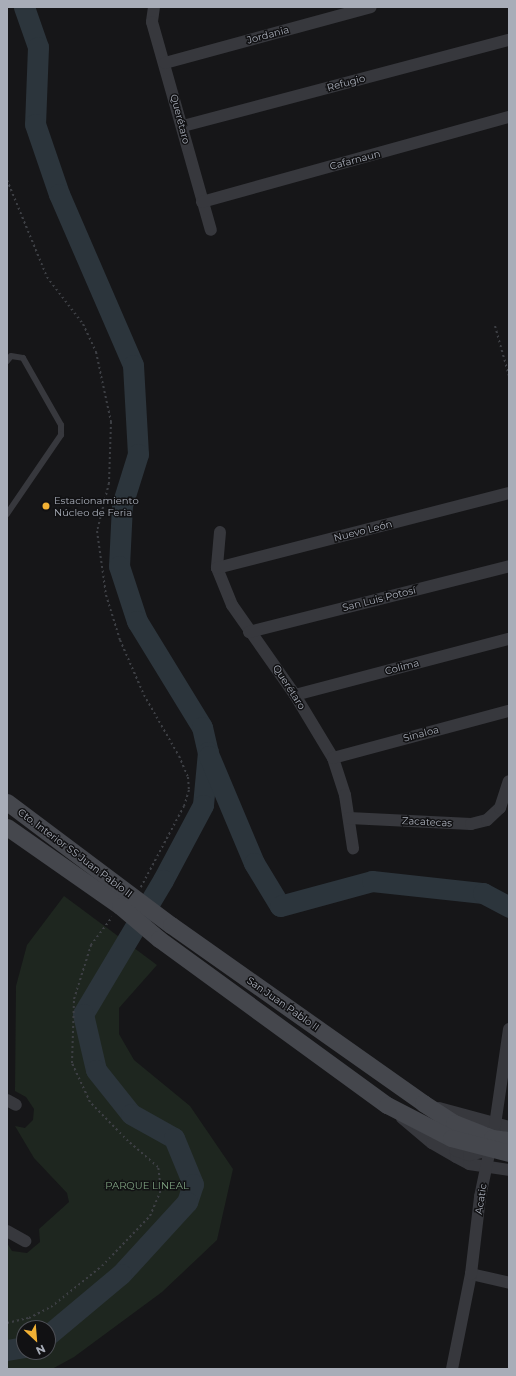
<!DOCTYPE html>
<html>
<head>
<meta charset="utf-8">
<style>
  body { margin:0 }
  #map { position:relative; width:516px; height:1376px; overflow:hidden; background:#161618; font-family:Montserrat,sans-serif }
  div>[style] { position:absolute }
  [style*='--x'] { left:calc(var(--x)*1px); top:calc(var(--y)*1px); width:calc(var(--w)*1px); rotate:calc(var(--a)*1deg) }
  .green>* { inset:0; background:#1e261f }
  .river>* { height:21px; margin:-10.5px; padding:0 10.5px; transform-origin:10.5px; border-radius:10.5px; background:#2c353c }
  .path>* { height:2px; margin-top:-1px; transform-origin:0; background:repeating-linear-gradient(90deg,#3d3f44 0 2px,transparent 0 5px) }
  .service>* { height:6px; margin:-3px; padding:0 3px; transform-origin:3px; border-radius:3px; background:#37383d }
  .minor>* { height:12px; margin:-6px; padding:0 6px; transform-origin:6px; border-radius:6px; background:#37383d }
  .secondary>* { height:17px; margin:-8.5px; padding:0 8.5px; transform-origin:8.5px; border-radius:8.5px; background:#45474d }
  .dots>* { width:11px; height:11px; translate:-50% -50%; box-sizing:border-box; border:2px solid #111113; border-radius:50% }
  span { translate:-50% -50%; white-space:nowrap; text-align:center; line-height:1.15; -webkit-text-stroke:3px #111113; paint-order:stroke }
  .street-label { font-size:10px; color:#a8adb8 }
  .poi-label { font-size:10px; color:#a8adb8 }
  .left { translate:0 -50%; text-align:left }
  .park-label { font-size:10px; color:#7fa381 }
  .frame { position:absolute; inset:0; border:8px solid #a8adb8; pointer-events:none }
  .north { position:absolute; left:16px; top:1320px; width:40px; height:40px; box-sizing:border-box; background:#111113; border:1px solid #4d4f55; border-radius:50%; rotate:154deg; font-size:11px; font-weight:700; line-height:16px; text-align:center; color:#a8adb8 }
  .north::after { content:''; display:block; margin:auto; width:14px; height:18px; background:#f2b134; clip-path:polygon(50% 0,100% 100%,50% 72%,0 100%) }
</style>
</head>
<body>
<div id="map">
  <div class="green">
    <div style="clip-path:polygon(evenodd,64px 896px,157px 965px,119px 1008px,119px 1034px,134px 1060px,190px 1106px,233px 1169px,217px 1240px,162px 1292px,74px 1357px,52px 1369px,7px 1369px,7px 1243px,12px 1251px,27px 1253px,40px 1242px,39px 1229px,69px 1202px,67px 1193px,34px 1158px,15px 1126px,25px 1128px,33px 1120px,34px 1109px,26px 1097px,15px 1091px,16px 986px,27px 945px,64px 896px,24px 1328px,48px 1328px,48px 1352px,24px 1352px,24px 1328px)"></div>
  </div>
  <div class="river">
    <div style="--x:24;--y:7;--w:42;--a:70.7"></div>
    <div style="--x:38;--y:47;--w:77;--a:92.2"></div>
    <div style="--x:35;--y:124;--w:74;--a:71.1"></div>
    <div style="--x:59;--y:194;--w:186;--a:66.6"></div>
    <div style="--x:133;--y:365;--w:89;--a:86.8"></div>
    <div style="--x:138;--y:454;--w:53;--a:107.4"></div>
    <div style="--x:122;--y:505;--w:61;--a:92.8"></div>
    <div style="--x:119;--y:566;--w:58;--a:71.9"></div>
    <div style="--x:137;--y:621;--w:124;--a:58.5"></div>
    <div style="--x:202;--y:727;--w:26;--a:77"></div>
    <div style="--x:208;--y:752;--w:53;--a:95.4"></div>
    <div style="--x:203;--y:805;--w:85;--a:118.1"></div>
    <div style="--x:163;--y:880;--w:156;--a:120.8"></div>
    <div style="--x:83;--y:1014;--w:57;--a:76.9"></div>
    <div style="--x:96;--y:1070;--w:56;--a:51.5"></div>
    <div style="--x:131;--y:1114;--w:49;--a:29.2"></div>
    <div style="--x:174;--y:1138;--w:50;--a:67.6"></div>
    <div style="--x:193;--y:1184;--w:19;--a:108"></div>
    <div style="--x:187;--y:1202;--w:98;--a:132.5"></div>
    <div style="--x:121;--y:1274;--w:95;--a:140.1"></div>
    <div style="--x:209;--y:756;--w:116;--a:67.2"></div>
    <div style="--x:254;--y:863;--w:50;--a:58.8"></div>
    <div style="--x:280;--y:906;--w:95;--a:-15.2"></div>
    <div style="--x:372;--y:881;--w:112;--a:6.2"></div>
    <div style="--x:483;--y:893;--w:30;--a:28"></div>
    <div style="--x:7;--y:1350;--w:17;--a:-10"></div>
  </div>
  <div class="path">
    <div style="--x:7;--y:180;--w:105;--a:67.6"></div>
    <div style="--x:47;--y:277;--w:59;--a:52.5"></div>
    <div style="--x:83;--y:324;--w:31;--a:65"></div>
    <div style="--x:96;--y:352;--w:72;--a:77.9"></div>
    <div style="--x:111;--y:422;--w:61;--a:91.9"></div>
    <div style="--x:109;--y:483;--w:49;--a:104"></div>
    <div style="--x:97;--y:531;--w:65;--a:82"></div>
    <div style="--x:106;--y:595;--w:47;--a:72.7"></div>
    <div style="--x:120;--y:640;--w:60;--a:66.4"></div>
    <div style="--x:144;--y:695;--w:70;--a:60.2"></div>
    <div style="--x:179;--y:756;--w:23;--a:67"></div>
    <div style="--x:188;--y:777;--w:13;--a:86"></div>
    <div style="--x:189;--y:790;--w:17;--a:107"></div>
    <div style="--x:184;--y:806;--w:92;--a:118"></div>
    <div style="--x:495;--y:326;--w:52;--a:74.4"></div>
    <div style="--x:7;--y:1323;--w:23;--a:-13"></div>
    <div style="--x:29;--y:1318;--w:25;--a:-27"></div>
    <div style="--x:51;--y:1307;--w:65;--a:-38.8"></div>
    <div style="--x:102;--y:1266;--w:69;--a:-46.2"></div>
    <div style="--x:150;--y:1216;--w:28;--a:-67"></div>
    <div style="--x:161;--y:1190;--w:23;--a:-97"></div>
    <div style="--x:158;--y:1167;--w:40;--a:-139"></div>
    <div style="--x:128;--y:1141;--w:54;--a:-134.3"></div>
    <div style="--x:90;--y:1102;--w:43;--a:-114.8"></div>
    <div style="--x:72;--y:1063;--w:64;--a:-88.2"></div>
    <div style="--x:74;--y:999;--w:57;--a:-72.5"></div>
    <div style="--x:91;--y:945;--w:35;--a:-53"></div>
  </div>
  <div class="service">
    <div style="--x:7;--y:361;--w:6;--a:-51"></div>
    <div style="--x:11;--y:356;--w:12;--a:9"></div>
    <div style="--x:23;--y:358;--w:77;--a:60.4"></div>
    <div style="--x:61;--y:425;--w:10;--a:90"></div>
    <div style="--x:61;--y:435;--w:96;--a:124.4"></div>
  </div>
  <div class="minor">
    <div style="--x:154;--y:7;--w:15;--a:98"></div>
    <div style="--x:152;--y:22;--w:216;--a:74.2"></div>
    <div style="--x:165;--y:63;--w:213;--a:-15.2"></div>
    <div style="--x:183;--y:126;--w:337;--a:-14.8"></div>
    <div style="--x:202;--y:202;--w:319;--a:-15.5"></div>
    <div style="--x:220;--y:532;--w:36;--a:95"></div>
    <div style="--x:217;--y:568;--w:40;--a:68"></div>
    <div style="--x:232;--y:605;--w:110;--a:55"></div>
    <div style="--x:295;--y:695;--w:74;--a:58.9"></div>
    <div style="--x:333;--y:758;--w:39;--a:72"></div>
    <div style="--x:345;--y:795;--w:54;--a:81.4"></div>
    <div style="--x:217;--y:568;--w:301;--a:-14.4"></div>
    <div style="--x:249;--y:632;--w:268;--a:-14.2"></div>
    <div style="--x:295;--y:695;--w:221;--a:-14.7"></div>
    <div style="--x:333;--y:758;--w:182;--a:-15"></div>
    <div style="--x:349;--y:818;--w:122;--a:2.8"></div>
    <div style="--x:471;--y:824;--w:16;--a:-14"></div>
    <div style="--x:487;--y:820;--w:18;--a:-43"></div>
    <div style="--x:500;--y:808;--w:28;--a:-72"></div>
    <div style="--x:7;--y:1100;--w:10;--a:29"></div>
    <div style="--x:439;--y:1108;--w:73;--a:15.2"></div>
    <div style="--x:402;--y:1118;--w:39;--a:40"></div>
    <div style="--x:432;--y:1143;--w:28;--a:30"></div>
    <div style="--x:456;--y:1157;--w:15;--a:28"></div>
    <div style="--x:469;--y:1164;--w:40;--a:8.5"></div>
    <div style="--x:455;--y:1150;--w:15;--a:20"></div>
    <div style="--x:469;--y:1155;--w:22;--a:-13"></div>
    <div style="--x:7;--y:1231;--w:21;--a:29"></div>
    <div style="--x:471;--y:1274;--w:39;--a:13"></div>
    <div style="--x:452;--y:1369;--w:97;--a:-78.7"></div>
    <div style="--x:471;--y:1274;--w:78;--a:-83.3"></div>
    <div style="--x:480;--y:1197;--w:74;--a:-78.2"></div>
    <div style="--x:495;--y:1125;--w:97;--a:-81.7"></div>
  </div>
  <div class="secondary">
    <div style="--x:7;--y:802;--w:205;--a:36.9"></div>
    <div style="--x:171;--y:925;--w:309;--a:35.2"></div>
    <div style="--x:423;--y:1103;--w:37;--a:33"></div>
    <div style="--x:454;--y:1123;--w:41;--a:21.5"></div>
    <div style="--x:492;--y:1138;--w:17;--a:7"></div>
    <div style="--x:7;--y:827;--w:138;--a:35"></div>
    <div style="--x:120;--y:906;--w:51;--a:40.2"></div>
    <div style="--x:159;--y:939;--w:282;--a:36.1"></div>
    <div style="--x:387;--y:1105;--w:72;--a:27.3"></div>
    <div style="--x:451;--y:1138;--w:60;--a:14.5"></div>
  </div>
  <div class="dots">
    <div style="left:46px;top:506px;background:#f2b134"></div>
  </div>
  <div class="street-label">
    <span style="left:268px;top:35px;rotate:-15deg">Jordania</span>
    <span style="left:346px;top:83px;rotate:-15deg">Refugio</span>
    <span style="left:180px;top:119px;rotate:75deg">Querétaro</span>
    <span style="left:355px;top:160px;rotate:-15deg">Cafarnaun</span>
    <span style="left:363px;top:531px;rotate:-14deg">Nuevo León</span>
    <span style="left:379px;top:599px;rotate:-14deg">San Luis Potosí</span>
    <span style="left:402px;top:667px;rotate:-15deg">Colima</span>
    <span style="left:289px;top:687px;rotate:57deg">Querétaro</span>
    <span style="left:421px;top:734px;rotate:-15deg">Sinaloa</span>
    <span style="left:427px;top:822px;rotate:3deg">Zacatecas</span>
    <span style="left:75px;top:853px;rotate:37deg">Cto. Interior SS Juan Pablo II</span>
    <span style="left:283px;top:1004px;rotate:35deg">San Juan Pablo II</span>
    <span style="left:481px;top:1199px;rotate:-81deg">Acatic</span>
  </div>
  <div class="poi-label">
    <span class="left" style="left:54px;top:506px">Estacionamiento<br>Núcleo de Feria</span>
  </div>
  <div class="park-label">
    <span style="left:147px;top:1186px">PARQUE LINEAL</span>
  </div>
  <div class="frame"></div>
  <div class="north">N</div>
</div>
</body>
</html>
